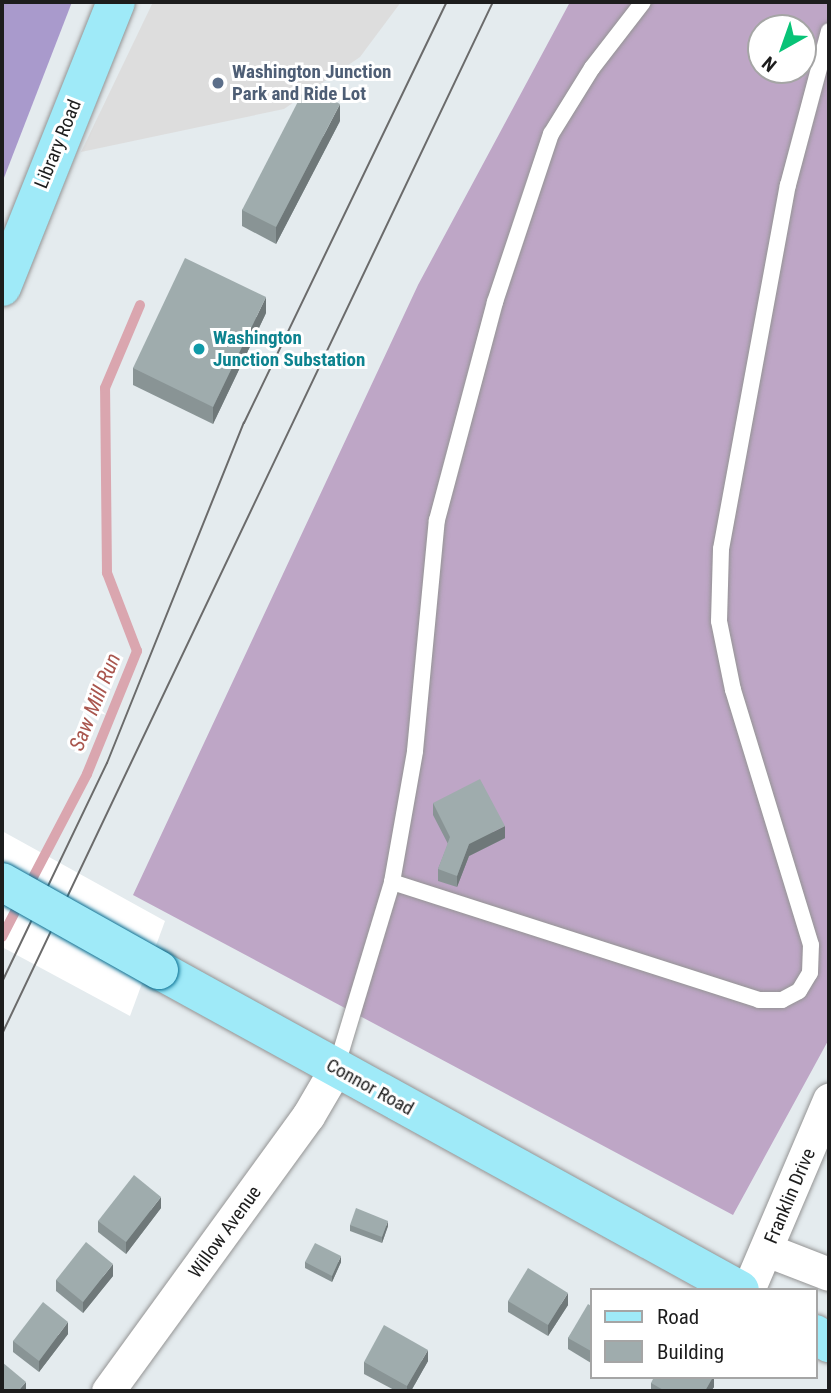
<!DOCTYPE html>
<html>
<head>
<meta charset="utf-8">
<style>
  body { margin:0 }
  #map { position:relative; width:831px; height:1393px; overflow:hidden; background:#e4ebee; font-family:"Roboto Condensed",sans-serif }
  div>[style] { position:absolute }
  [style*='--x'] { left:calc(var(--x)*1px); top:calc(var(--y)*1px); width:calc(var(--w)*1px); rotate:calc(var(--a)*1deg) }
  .forest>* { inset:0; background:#a99acc }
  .cemetery>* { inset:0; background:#bea6c6 }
  .parking>* { inset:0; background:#ddd }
  .pier>* { inset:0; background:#fff }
  .stream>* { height:10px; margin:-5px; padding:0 5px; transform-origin:5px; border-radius:5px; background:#daa6af }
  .roads { filter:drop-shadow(0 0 2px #949494) drop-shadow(0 0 2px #949494) }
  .lane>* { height:16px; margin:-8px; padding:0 8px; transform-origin:8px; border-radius:8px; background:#fff }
  .street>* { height:33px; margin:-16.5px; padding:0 16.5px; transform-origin:16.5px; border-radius:16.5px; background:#fff }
  .primary>* { height:38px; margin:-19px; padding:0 19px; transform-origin:19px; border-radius:19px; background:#9feaf8 }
  .tram>* { height:2px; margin:-1px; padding:0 1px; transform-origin:1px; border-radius:1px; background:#6b6b6b }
  .bridges { filter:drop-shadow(0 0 2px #066d91) drop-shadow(0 0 2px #066d91) }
  .primary-bridge>* { height:38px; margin:-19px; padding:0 19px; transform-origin:19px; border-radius:19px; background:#9feaf8 }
  .wall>* { inset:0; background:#899495 }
  .shaded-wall>* { inset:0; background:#6f7879 }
  .building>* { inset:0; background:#9facad }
  .dots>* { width:19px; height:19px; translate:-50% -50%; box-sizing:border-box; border:4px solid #fff; border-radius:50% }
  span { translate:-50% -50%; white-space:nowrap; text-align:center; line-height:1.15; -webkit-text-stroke:6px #fff; paint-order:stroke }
  .service-label { font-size:19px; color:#4e5e75; font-weight:700 }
  .left { translate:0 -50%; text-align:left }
  .street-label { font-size:19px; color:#1d1d1d }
  .culture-label { font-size:19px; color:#0d838f; font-weight:700 }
  .water-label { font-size:21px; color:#a9564e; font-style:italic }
  .frame { position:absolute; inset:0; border:4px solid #1d1d1d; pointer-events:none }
  .legend { position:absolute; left:590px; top:1288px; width:228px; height:91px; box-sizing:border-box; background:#fff; border:2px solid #a5a5a5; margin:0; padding:9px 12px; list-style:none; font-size:21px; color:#1d1d1d }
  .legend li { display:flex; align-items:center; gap:14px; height:35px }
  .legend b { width:35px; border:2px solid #a5a5a5 }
  .north { position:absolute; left:747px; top:14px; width:70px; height:70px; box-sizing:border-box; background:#fff; border:2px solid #a5a5a5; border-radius:50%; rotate:220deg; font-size:19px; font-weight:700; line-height:28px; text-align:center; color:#1d1d1d }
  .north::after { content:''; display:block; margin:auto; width:24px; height:32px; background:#08c377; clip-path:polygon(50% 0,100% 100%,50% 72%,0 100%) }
</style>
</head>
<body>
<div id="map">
  <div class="forest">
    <div style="clip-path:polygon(2px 2px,72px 2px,2px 183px)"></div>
  </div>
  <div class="cemetery">
    <div style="clip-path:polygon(evenodd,570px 2px,829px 2px,829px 1039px,733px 1215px,133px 895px,418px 285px,570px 2px,761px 28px,803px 28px,803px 70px,761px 70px,761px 28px)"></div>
  </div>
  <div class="parking">
    <div style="clip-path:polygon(153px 2px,401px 2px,360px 57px,284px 109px,81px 152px)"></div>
  </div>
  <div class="pier">
    <div style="clip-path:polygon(2px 831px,165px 921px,130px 1016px,2px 947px)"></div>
  </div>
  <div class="stream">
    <div style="--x:28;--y:887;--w:127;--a:-62.4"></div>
    <div style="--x:87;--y:774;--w:133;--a:-67.9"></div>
    <div style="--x:137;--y:651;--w:84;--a:-111"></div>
    <div style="--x:107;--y:573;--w:185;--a:-90.6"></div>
    <div style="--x:105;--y:388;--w:90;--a:-67.1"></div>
    <div style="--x:2;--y:937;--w:42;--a:-62.8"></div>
  </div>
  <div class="roads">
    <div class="lane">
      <div style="--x:392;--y:882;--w:386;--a:17.8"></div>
      <div style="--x:759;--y:1000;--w:23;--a:0"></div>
      <div style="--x:782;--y:1000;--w:19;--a:-28"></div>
      <div style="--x:799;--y:991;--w:21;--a:-59"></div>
      <div style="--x:810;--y:973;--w:28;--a:-88"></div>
      <div style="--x:811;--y:945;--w:267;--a:-107"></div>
      <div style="--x:733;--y:690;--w:70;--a:-101.5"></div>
      <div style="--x:719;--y:621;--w:72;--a:-88.4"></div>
      <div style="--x:721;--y:549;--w:370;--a:-79.6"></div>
      <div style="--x:788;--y:185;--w:159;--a:-75.1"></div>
      <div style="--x:336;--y:1068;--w:194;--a:-73.2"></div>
      <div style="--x:392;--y:882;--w:133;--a:-80"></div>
      <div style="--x:415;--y:751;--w:232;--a:-84.6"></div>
      <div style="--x:437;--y:520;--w:226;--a:-75.1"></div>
      <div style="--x:495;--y:302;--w:177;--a:-71.6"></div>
      <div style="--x:551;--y:134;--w:78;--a:-58.2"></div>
      <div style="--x:592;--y:68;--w:83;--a:-52.3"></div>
    </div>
    <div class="street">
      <div style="--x:767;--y:1250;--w:66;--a:21.2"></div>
      <div style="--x:748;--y:1290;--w:207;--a:-66.9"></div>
      <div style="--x:108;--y:1391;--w:340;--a:-54"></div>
      <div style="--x:308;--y:1116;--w:56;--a:-59.7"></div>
    </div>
    <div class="primary">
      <div style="--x:2;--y:287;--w:307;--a:-68.2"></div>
      <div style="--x:159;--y:970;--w:663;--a:28.84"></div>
      <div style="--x:815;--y:1334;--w:17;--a:33"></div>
    </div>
  </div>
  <div class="tram">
    <div style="--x:2;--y:982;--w:243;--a:-64.4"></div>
    <div style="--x:107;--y:763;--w:367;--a:-68.1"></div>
    <div style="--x:244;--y:423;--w:467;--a:-64.3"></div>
    <div style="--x:2;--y:1034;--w:1143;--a:-64.56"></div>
  </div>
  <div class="bridges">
    <div class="primary-bridge">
      <div style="--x:2;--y:882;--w:180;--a:29.3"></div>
    </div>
  </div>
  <div class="wall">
    <div style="clip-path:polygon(340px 121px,276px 244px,242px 226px,242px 210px)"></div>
    <div style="clip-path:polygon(266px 313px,213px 424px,133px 385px,133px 368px)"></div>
    <div style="clip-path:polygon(433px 803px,505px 838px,469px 856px,457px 887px,438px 881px,438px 869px,448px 844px,433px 815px)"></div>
    <div style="clip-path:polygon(161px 1208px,126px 1254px,98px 1232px,98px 1221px)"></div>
    <div style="clip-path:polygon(350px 1225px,388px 1226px,382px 1243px,350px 1231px)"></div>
    <div style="clip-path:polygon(305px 1262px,341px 1262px,332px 1282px,305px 1268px)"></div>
    <div style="clip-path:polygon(113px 1276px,83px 1313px,56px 1291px,56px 1280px)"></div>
    <div style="clip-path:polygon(508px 1301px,568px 1305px,548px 1336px,508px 1312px)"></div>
    <div style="clip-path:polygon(591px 1306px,591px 1363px,568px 1349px,568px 1338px)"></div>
    <div style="clip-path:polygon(68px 1334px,39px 1372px,13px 1352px,13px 1341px)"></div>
    <div style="clip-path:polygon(428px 1361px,411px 1391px,396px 1391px,364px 1374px,364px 1362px)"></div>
    <div style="clip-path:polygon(714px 1377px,714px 1387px,711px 1391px,651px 1391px,651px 1383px)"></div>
  </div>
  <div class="shaded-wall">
    <div style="clip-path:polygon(340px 104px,340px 121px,276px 244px,276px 227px)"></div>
    <div style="clip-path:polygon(266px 297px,266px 313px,213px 424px,213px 407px)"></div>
    <div style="clip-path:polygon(505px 826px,505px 838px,469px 856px,457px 887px,457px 876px,469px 844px)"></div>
    <div style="clip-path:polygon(161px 1197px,161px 1208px,126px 1254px,126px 1242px)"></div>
    <div style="clip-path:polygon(388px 1221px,388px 1226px,382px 1243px,382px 1237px)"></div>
    <div style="clip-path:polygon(341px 1256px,341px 1262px,332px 1282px,332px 1276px)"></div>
    <div style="clip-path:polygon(113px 1264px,113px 1276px,83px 1313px,83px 1302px)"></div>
    <div style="clip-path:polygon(568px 1293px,568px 1305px,548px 1336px,548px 1325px)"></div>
    <div style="clip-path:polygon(68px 1322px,68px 1334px,39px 1372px,39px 1361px)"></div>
    <div style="clip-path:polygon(428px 1350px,428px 1361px,411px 1391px,407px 1391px,407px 1386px)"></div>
    <div style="clip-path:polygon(713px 1377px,714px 1377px,714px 1387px,711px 1391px,705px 1391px)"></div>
    <div style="clip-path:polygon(26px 1382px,26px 1391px,18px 1391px)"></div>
  </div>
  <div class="building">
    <div style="clip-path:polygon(306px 86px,340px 104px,276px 227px,242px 210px)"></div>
    <div style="clip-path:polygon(185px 258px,266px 297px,213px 407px,133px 368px)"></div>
    <div style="clip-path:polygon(480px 779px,505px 826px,469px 844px,457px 876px,438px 869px,450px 837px,433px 803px)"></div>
    <div style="clip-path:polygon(134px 1175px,161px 1197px,126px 1242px,98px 1221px)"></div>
    <div style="clip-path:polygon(356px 1208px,388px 1221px,382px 1237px,350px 1225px)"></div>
    <div style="clip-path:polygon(86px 1242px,113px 1264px,83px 1302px,56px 1280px)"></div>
    <div style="clip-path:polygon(315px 1243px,341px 1256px,332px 1276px,305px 1262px)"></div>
    <div style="clip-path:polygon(528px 1268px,568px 1293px,548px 1325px,508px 1301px)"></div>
    <div style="clip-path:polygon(43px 1302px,68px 1322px,39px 1361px,13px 1341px)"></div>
    <div style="clip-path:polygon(588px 1304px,591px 1306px,591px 1351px,568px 1338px)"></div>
    <div style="clip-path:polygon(384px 1325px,428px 1350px,407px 1386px,364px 1362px)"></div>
    <div style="clip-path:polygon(2px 1362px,26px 1382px,18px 1391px,2px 1391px)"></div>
    <div style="clip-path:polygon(654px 1377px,713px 1377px,705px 1391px,665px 1391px,651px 1383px)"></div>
  </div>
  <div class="dots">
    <div style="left:218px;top:83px;background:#5c6f8a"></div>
    <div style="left:199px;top:349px;background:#0f9aa8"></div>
  </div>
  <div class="service-label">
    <span class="left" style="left:232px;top:83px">Washington Junction<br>Park and Ride Lot</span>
  </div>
  <div class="street-label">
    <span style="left:58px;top:144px;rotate:-68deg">Library Road</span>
    <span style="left:370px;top:1087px;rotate:29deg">Connor Road</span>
    <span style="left:790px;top:1196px;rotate:-67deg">Franklin Drive</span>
    <span style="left:225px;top:1232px;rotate:-54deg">Willow Avenue</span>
  </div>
  <div class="culture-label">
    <span class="left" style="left:213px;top:349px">Washington<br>Junction Substation</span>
  </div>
  <div class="water-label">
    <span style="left:95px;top:702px;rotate:-68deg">Saw Mill Run</span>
  </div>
  <div class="frame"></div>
  <ul class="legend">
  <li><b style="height:9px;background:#9feaf8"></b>Road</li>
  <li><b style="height:19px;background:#9facad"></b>Building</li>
  </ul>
  <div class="north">N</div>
</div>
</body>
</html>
